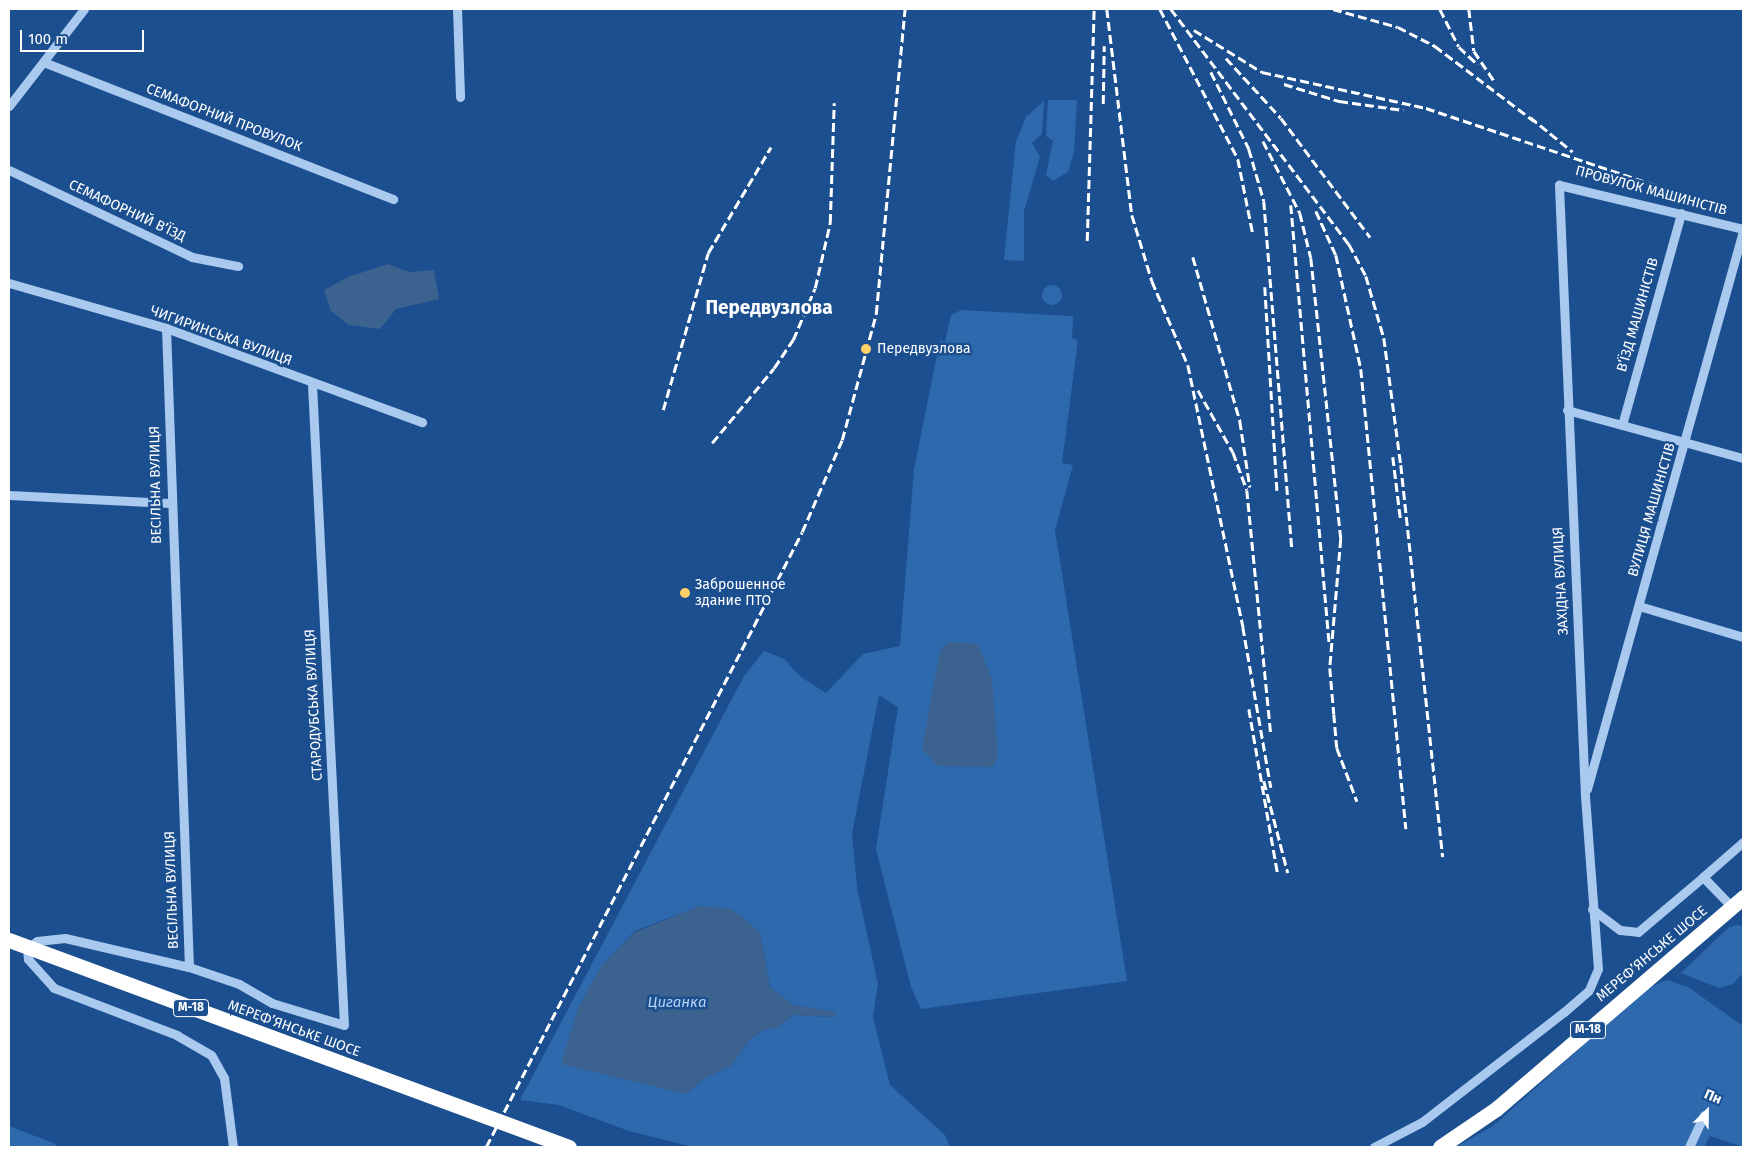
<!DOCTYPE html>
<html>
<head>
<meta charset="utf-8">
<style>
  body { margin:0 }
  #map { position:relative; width:1752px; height:1156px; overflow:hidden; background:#1b4f8f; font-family:"Fira Sans",sans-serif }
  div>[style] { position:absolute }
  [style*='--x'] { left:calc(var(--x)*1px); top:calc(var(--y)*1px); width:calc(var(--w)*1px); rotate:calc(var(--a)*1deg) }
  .green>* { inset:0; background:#2e69ad }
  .round { border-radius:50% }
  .water>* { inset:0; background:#3c6290 }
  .minor>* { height:9px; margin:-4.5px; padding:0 4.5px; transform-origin:4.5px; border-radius:4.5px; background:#a9c9ee }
  .highway>* { height:15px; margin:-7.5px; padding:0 7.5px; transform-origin:7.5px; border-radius:7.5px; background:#fff }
  .rail>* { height:2.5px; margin-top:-1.25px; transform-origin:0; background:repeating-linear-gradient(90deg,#fff 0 9px,transparent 0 13px) }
  .dots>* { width:14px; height:14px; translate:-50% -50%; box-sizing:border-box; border:2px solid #1b4f8f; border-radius:50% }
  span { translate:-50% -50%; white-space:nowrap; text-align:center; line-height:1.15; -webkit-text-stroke:5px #1b4f8f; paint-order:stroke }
  .shield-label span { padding:1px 4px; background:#1b4f8f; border:1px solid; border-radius:4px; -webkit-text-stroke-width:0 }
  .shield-label { font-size:12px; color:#fff; font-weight:700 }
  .street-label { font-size:14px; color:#fff }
  .poi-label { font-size:14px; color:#fff }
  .left { translate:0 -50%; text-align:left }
  .water-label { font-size:15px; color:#b5d3f5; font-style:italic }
  .district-label { font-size:19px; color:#fff; font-weight:700 }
  .frame { position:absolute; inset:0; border:10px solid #fff; pointer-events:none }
  .north { position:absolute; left:1682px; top:1086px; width:50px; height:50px; -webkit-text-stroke:4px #1b4f8f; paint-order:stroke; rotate:23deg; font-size:14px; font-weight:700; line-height:20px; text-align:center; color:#fff }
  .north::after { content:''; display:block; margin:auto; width:18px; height:22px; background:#fff; clip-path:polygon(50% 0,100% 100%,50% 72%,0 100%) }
  .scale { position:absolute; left:20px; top:30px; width:124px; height:22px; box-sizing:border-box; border:2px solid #fff; border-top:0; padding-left:6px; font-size:15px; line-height:18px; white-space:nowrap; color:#fff; -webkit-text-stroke:4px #1b4f8f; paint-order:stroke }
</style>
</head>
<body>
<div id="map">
  <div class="green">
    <div style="clip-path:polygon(1048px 100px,1077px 100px,1074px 152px,1068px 172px,1053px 181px,1046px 175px,1053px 141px,1046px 136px)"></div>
    <div style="clip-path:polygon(1044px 101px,1042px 134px,1032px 143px,1040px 157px,1024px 211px,1024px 261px,1004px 260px,1016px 141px,1026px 117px)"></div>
    <div class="round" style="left:1042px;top:285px;width:20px;height:20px"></div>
    <div style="clip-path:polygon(evenodd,961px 310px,1073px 316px,1072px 338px,1078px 340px,1062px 463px,1073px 465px,1055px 530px,1127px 981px,921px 1009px,911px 987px,876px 849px,898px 707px,879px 695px,852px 834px,857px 888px,878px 984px,873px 1017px,890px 1085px,945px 1135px,950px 1147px,693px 1147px,629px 1131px,559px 1105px,520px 1100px,744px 676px,764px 651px,784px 659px,801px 677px,826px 693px,863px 654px,900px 646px,914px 469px,940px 340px,945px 342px,951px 315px,961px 310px,700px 906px,760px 932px,770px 987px,794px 1005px,836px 1012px,835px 1017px,793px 1015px,778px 1027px,763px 1030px,750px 1039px,732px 1065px,705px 1078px,686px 1094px,601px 966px,635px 931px,700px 906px)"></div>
    <div style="clip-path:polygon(1738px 925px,1743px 927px,1743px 973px,1733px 984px,1719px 988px,1681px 973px,1729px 927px)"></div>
    <div style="clip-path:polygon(1667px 980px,1688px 987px,1743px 1026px,1743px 1147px,1710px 1136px,1704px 1147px,1456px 1147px,1493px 1126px,1646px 989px)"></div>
    <div style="clip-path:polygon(9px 1126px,53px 1143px,59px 1147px,9px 1147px)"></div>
  </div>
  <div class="water">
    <div style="clip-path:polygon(388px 264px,409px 272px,434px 270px,439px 299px,396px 309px,380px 329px,349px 325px,331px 311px,324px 290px,348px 277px)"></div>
    <div style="clip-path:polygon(949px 642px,978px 644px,992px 679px,998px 756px,993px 767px,938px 766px,922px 749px,940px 650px)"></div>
    <div style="clip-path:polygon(700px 906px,732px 909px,760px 932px,770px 987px,794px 1005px,836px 1012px,836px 1017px,793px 1015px,778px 1027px,763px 1030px,750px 1039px,732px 1065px,705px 1078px,686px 1094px,561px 1064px,578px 1008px,601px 966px,635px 932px)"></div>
  </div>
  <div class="minor">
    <div style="--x:457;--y:9;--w:88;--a:88"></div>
    <div style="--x:46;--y:63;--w:373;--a:21.4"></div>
    <div style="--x:9;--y:106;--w:123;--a:-52.3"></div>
    <div style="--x:9;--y:170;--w:203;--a:25.4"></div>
    <div style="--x:192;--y:257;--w:47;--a:11.1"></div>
    <div style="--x:9;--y:283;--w:163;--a:16"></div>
    <div style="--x:166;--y:328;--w:273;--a:20.2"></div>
    <div style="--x:166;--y:328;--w:639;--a:87.94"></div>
    <div style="--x:1567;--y:410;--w:182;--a:15.3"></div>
    <div style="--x:1622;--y:425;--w:220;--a:-74.4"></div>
    <div style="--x:9;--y:495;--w:160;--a:2.9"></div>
    <div style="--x:1639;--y:606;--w:109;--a:16.6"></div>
    <div style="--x:1587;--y:789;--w:579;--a:-74.38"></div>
    <div style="--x:1703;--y:877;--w:53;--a:-41.2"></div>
    <div style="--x:1592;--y:909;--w:35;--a:37"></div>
    <div style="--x:1620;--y:930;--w:18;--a:6"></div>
    <div style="--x:1638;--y:932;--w:85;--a:-40.2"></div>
    <div style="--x:1703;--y:877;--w:42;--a:46"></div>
    <div style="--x:233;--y:1147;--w:70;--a:-97.4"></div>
    <div style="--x:224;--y:1078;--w:26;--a:-119"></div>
    <div style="--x:211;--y:1055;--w:39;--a:-150"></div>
    <div style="--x:177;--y:1035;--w:132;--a:-159.1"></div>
    <div style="--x:54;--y:988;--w:39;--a:-132"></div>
    <div style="--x:28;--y:959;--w:11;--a:-95"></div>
    <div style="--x:27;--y:948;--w:12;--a:-35"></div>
    <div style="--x:37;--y:941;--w:28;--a:-6"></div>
    <div style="--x:65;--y:938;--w:127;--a:13.2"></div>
    <div style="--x:189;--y:967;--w:53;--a:18.8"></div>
    <div style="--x:239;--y:984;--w:38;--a:30"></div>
    <div style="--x:272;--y:1003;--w:75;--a:17"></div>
    <div style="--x:344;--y:1025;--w:642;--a:-92.86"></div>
    <div style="--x:1374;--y:1147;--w:54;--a:-27.5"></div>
    <div style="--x:1422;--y:1122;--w:180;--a:-37.8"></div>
    <div style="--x:1564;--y:1012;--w:33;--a:-41"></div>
    <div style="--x:1589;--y:990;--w:23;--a:-67"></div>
    <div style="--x:1598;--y:969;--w:173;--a:-94.3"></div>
    <div style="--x:1585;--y:796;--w:612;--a:-92.44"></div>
    <div style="--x:1559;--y:185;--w:189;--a:13.4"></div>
    <div style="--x:1689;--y:1147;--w:35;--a:-65"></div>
  </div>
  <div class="highway">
    <div style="--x:9;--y:940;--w:597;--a:20.29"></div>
    <div style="--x:1440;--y:1147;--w:68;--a:-34.2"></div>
    <div style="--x:1496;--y:1109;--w:326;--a:-40.6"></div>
  </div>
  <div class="rail">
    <div style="--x:1107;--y:9;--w:208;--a:83.1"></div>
    <div style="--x:1132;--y:215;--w:69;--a:73.1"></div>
    <div style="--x:1152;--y:281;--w:91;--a:66.8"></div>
    <div style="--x:1188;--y:365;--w:268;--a:78.1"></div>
    <div style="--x:1243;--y:627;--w:163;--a:80.1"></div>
    <div style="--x:1160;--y:9;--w:169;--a:62.5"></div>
    <div style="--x:1238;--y:159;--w:76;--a:78.7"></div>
    <div style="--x:1171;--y:9;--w:295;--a:52.9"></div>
    <div style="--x:1349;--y:244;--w:36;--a:62"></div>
    <div style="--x:1366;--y:276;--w:65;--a:73.8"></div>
    <div style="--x:1384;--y:338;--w:128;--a:82.4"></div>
    <div style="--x:1401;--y:465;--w:394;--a:83.9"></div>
    <div style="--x:1333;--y:9;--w:67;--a:15.5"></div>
    <div style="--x:1398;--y:27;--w:42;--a:27.2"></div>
    <div style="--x:1435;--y:46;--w:124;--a:37.1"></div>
    <div style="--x:1440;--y:9;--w:42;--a:63.4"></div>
    <div style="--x:1459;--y:47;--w:26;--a:43"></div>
    <div style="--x:1469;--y:9;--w:42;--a:83.2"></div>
    <div style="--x:1474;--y:51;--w:37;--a:56"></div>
    <div style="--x:1194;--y:30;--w:80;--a:31.7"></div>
    <div style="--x:1262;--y:72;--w:168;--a:12.4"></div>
    <div style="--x:1426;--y:108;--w:272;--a:18.6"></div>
    <div style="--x:1226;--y:58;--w:81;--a:47.5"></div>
    <div style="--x:1281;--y:118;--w:149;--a:53.2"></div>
    <div style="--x:1211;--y:72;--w:86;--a:63.7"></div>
    <div style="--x:1249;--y:149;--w:54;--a:73.9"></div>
    <div style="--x:1264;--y:201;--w:348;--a:85.4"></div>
    <div style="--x:1284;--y:84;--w:58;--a:17.2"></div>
    <div style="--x:1339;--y:101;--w:65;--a:8"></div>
    <div style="--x:1103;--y:104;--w:58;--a:-89"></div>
    <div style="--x:1530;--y:117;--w:55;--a:39.1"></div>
    <div style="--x:1263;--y:141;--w:81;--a:62.8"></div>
    <div style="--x:1300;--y:213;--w:46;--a:76.3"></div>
    <div style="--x:1311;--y:258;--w:283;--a:83.9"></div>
    <div style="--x:1341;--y:539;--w:129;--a:94.9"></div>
    <div style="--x:1330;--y:668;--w:46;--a:85"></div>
    <div style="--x:1334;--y:714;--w:34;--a:85"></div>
    <div style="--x:1337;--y:748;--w:57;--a:69.3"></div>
    <div style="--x:1291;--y:205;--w:440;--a:85"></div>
    <div style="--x:1316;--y:211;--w:48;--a:65.6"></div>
    <div style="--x:1336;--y:255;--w:117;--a:77.6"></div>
    <div style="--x:1361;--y:369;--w:462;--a:84.4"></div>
    <div style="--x:1087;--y:241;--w:232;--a:-88.3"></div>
    <div style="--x:1193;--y:257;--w:171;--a:74"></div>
    <div style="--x:1240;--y:421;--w:67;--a:81.4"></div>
    <div style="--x:1265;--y:287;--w:204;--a:86.6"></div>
    <div style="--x:1198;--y:390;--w:71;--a:60.6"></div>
    <div style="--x:1233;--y:452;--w:40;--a:69.8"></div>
    <div style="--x:1247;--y:490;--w:244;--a:84.4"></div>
    <div style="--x:663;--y:410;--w:163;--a:-74"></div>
    <div style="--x:708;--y:253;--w:123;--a:-59.3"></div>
    <div style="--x:712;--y:443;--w:97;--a:-50.4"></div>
    <div style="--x:774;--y:368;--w:34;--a:-56"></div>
    <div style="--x:793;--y:340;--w:56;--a:-67.1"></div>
    <div style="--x:815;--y:288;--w:67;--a:-77"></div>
    <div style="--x:830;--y:223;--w:120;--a:-88.1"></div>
    <div style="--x:1393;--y:457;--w:65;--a:83"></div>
    <div style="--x:1249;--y:709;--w:169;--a:80.1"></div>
    <div style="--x:1264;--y:781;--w:95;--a:75.4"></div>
    <div style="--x:486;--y:1147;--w:691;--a:-62.8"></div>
    <div style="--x:802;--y:532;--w:100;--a:-66.5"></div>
    <div style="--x:842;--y:440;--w:131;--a:-74.9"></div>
    <div style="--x:876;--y:314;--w:306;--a:-84.6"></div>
  </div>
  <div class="dots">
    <div style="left:866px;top:349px;background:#ffd166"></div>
    <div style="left:685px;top:593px;background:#ffd166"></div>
  </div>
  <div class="shield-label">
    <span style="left:191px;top:1008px">М-18</span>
    <span style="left:1588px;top:1030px">М-18</span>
  </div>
  <div class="street-label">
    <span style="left:224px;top:118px;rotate:21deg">СЕМАФОРНИЙ ПРОВУЛОК</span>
    <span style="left:1651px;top:191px;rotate:15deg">ПРОВУЛОК МАШИНІСТІВ</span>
    <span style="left:127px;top:211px;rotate:25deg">СЕМАФОРНИЙ В’ЇЗД</span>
    <span style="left:1638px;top:315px;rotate:-74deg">В’ЇЗД МАШИНІСТІВ</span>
    <span style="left:221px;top:336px;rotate:20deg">ЧИГИРИНСЬКА ВУЛИЦЯ</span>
    <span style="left:156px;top:485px;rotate:-91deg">ВЕСІЛЬНА ВУЛИЦЯ</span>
    <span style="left:1652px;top:510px;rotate:-74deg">ВУЛИЦЯ МАШИНІСТІВ</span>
    <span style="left:1561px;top:581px;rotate:-93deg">ЗАХІДНА ВУЛИЦЯ</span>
    <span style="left:314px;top:705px;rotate:-93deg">СТАРОДУБСЬКА ВУЛИЦЯ</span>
    <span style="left:172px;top:890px;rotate:-92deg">ВЕСІЛЬНА ВУЛИЦЯ</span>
    <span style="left:1652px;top:954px;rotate:-40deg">МЕРЕФ’ЯНСЬКЕ ШОСЕ</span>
    <span style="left:294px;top:1029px;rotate:20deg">МЕРЕФ’ЯНСЬКЕ ШОСЕ</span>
  </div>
  <div class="poi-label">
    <span class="left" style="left:877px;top:349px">Передвузлова</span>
    <span class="left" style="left:695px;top:593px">Заброшенное<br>здание ПТО</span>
  </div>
  <div class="water-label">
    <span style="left:677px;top:1003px">Циганка</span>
  </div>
  <div class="district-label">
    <span style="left:769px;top:308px">Передвузлова</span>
  </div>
  <div class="frame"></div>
  <div class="north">Пн</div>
  <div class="scale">100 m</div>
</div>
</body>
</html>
